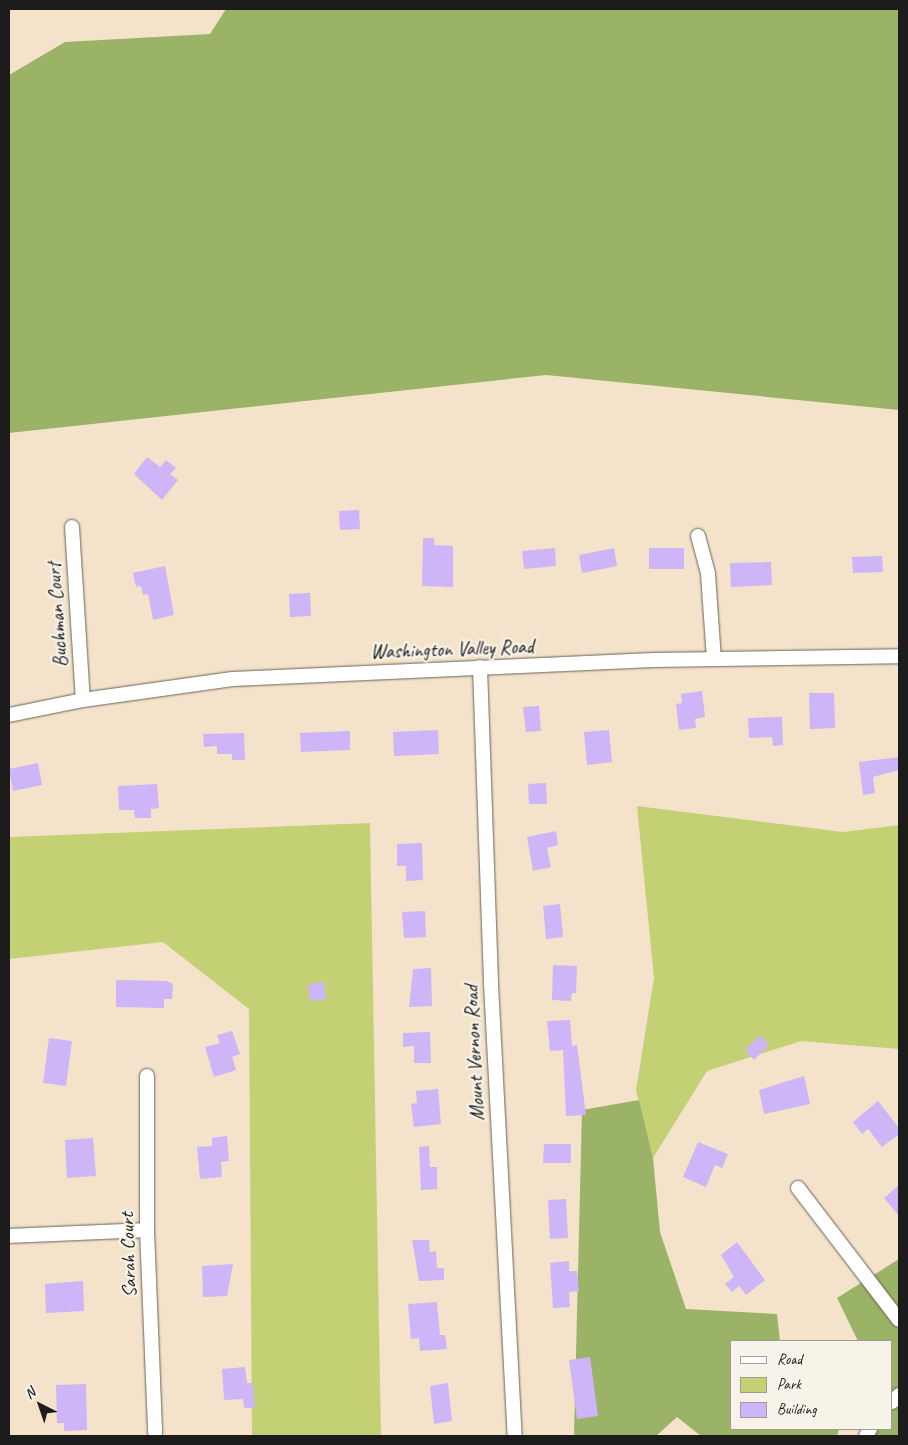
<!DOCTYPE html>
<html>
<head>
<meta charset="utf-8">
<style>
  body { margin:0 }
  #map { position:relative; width:908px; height:1445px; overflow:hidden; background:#f4e3ca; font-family:Caveat,sans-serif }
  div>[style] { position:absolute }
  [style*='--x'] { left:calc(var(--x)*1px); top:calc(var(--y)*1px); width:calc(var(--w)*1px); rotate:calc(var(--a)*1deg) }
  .green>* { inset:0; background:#c3d174 }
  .forest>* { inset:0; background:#9ab366 }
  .building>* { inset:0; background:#cdb5f7 }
  .roads { filter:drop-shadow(0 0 1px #686259) drop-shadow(0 0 1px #686259) }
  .minor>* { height:14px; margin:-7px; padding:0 7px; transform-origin:7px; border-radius:7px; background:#fff }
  span { translate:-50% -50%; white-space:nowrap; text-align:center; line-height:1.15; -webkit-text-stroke:4.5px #f7f3e8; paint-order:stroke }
  .street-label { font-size:20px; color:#1c1c1c }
  .frame { position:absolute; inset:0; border:10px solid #1c1c1c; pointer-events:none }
  .legend { position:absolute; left:730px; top:1340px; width:162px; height:90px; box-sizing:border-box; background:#f7f3e8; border:1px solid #9f9d96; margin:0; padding:6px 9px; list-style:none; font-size:15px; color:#1c1c1c }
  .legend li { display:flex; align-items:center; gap:10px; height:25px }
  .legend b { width:25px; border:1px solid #9f9d96 }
  .north { position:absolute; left:15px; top:1380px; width:50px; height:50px; -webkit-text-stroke:4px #f7f3e8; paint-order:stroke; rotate:319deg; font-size:14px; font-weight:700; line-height:20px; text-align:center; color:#1c1c1c }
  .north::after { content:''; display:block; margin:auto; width:18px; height:22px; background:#1c1c1c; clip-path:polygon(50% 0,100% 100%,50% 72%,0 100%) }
</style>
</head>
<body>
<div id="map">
  <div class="green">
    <div style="clip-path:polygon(637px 806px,843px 832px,899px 825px,899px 1049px,801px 1041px,707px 1071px,653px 1158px,636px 1090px,654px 978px)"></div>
    <div style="clip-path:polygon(370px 823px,381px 1436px,252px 1436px,249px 1009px,163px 942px,9px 959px,9px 837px)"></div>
  </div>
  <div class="forest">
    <div style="clip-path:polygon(226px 9px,899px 9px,899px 410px,546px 375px,9px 433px,9px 75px,65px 42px,210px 34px)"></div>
    <div style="clip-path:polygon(639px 1100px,653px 1158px,660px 1232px,686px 1309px,777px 1314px,780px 1341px,732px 1341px,732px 1429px,839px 1429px,837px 1436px,701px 1436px,677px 1417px,656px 1436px,574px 1436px,582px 1110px)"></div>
    <div style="clip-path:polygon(899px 1259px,899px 1436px,868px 1436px,869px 1429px,892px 1429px,892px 1341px,858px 1341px,837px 1298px)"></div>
  </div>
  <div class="building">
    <div style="clip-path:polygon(147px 457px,160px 467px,166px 460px,176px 468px,170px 474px,178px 480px,162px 500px,134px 474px)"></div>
    <div style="clip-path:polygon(359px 510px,360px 529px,340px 530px,339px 511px)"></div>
    <div style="clip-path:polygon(423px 538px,434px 538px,434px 545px,453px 546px,453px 587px,422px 586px)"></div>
    <div style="clip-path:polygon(555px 548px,556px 566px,524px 569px,522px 551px)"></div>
    <div style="clip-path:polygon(614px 548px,617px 566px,582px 573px,579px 555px)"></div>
    <div style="clip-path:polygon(649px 548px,684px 548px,684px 569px,649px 569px)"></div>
    <div style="clip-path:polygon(882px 556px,883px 572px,853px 573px,852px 557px)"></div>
    <div style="clip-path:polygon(771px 562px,772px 585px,731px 587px,730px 563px)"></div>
    <div style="clip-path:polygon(165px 566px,174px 615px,153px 620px,148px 594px,143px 595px,141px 586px,136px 587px,133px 573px)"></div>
    <div style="clip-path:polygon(310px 593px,311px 616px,290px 617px,289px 594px)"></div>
    <div style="clip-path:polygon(702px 691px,705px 717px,695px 719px,696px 728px,679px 730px,676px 704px,682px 703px,681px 694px)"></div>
    <div style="clip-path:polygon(809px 693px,834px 693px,835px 728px,810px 729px)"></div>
    <div style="clip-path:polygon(539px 706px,541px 731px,526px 732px,523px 707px)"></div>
    <div style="clip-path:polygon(782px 717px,783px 745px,773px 746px,772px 737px,749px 738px,748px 718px)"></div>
    <div style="clip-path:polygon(438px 730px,439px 754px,394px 756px,393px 732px)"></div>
    <div style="clip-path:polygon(609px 730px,612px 762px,587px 765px,584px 732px)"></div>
    <div style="clip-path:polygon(350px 731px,350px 750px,301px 752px,300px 733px)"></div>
    <div style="clip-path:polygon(244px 733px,245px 760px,232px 760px,232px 754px,217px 754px,217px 746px,204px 747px,203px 734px)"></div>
    <div style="clip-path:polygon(899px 757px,899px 770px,873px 777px,875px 793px,863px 795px,859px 762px)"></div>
    <div style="clip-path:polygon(38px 763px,42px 785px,13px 791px,9px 769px)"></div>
    <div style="clip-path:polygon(546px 783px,547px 804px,529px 804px,528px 784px)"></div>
    <div style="clip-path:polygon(157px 784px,159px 808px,151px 809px,151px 818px,135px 818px,134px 810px,119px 810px,118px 786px)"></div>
    <div style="clip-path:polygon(556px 831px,558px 845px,547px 848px,551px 867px,533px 871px,527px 837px)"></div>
    <div style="clip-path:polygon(422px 843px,423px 880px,406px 881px,406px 866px,397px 866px,397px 844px)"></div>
    <div style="clip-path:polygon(560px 904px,563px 937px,546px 939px,543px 906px)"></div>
    <div style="clip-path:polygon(425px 911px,426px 937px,404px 938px,402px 912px)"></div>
    <div style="clip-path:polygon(553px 965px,577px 966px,576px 993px,572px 993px,571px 1001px,552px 1000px)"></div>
    <div style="clip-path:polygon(431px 968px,432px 1006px,409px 1007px,413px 969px)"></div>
    <div style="clip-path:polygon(116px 980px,166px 981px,173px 984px,172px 999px,164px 999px,164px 1008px,116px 1007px)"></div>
    <div style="clip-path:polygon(324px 982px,326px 999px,310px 1001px,308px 984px)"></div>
    <div style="clip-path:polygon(570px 1020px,572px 1046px,577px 1045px,586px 1115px,566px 1116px,563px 1050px,550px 1051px,547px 1021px)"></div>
    <div style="clip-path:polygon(232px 1031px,240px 1054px,232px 1057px,236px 1070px,214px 1077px,205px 1047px,220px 1043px,217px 1035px)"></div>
    <div style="clip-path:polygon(430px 1032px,431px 1063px,414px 1063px,414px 1046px,403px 1047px,403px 1033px)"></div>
    <div style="clip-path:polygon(760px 1035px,769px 1045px,754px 1060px,745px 1050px)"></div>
    <div style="clip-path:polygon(49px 1038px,72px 1041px,66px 1086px,43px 1083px)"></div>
    <div style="clip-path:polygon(804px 1076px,810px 1104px,764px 1114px,759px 1090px)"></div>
    <div style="clip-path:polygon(438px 1089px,441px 1124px,414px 1127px,411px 1104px,417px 1103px,416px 1091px)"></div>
    <div style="clip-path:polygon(878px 1101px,899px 1128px,899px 1134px,882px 1147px,868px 1129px,862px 1134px,853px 1122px)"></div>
    <div style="clip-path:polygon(227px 1136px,229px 1161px,221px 1162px,222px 1177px,200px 1179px,197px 1147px,212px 1146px,212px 1138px)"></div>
    <div style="clip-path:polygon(93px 1138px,96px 1176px,67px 1178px,65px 1140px)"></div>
    <div style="clip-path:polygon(698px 1142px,728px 1154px,722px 1168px,715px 1165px,706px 1187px,683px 1177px)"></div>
    <div style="clip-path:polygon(544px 1144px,571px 1144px,571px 1163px,543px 1163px)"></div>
    <div style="clip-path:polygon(429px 1146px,430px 1167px,437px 1167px,437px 1189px,421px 1190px,419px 1147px)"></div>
    <div style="clip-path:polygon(899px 1185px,899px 1216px,884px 1198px)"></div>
    <div style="clip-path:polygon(566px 1199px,568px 1238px,550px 1239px,548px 1200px)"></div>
    <div style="clip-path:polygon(412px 1240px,429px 1240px,430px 1252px,436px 1251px,437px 1268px,444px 1268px,444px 1280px,419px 1281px)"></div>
    <div style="clip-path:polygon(737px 1242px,765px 1280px,746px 1295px,739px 1286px,732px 1292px,725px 1284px,734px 1277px,721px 1255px)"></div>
    <div style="clip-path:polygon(569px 1261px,569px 1271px,577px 1271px,579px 1291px,569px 1292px,570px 1307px,553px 1308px,550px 1263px)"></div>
    <div style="clip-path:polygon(233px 1264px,227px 1296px,203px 1297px,202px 1266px)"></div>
    <div style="clip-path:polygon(83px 1281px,84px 1311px,46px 1313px,45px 1284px)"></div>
    <div style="clip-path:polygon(437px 1302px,440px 1335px,445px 1335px,447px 1349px,420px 1351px,419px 1338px,411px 1339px,408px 1304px)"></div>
    <div style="clip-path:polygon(590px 1357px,598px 1416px,577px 1419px,569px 1360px)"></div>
    <div style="clip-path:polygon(245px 1367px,247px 1383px,253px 1383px,255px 1408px,244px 1408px,243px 1399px,224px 1400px,222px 1369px)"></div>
    <div style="clip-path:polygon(448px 1383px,452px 1421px,434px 1424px,430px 1386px)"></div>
    <div style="clip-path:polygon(86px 1384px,87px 1430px,64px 1431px,64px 1423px,57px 1423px,56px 1385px)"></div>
  </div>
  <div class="roads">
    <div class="minor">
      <div style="--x:72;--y:527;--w:173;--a:86.4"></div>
      <div style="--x:698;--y:536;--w:39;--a:75"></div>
      <div style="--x:708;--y:574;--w:85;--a:86"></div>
      <div style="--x:480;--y:667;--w:317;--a:88"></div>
      <div style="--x:491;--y:984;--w:453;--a:87"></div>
      <div style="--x:9;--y:715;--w:76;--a:-11.5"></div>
      <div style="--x:83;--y:700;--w:151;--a:-8"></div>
      <div style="--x:233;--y:679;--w:421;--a:-2.6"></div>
      <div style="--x:654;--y:660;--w:245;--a:-0.9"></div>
      <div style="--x:147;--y:1076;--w:154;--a:90"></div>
      <div style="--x:147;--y:1230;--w:203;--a:87.7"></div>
      <div style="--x:798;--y:1188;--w:166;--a:52.6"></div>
      <div style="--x:9;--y:1236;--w:138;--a:-2.5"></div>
      <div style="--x:892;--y:1402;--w:10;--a:-45"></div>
      <div style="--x:866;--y:1436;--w:8;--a:-60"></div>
    </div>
  </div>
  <div class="street-label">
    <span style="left:57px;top:615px;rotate:-94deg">Buchman Court</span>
    <span style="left:452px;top:649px;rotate:-2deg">Washington Valley Road</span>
    <span style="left:474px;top:1053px;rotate:-93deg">Mount Vernon Road</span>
    <span style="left:128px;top:1255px;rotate:-92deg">Sarah Court</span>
  </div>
  <div class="frame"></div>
  <ul class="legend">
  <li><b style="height:6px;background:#fff"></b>Road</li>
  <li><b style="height:14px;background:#c3d174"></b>Park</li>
  <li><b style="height:14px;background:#cdb5f7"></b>Building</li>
  </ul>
  <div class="north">N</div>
</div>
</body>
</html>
